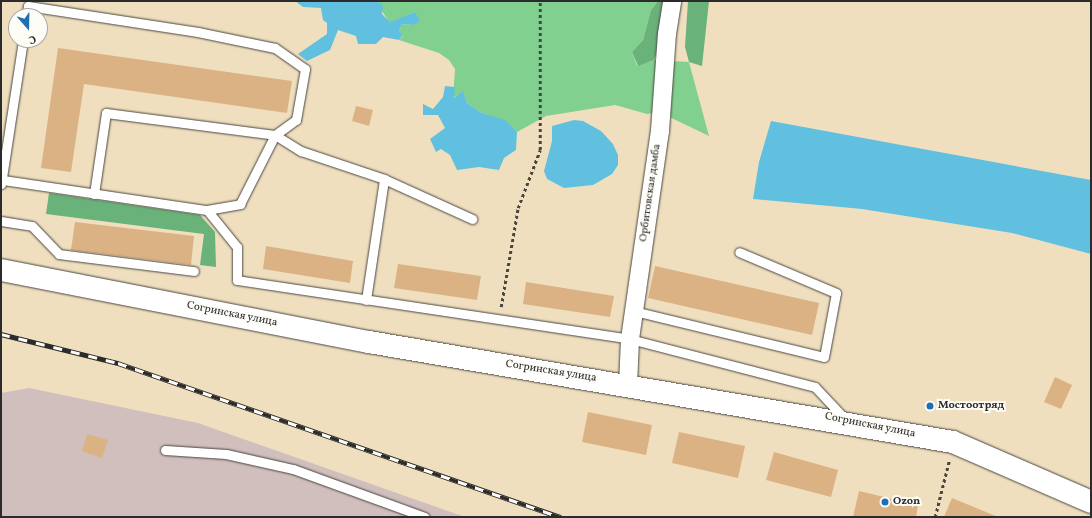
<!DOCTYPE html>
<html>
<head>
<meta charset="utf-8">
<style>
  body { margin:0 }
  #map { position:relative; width:1092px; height:518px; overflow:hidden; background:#f0dfbf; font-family:Vollkorn,serif }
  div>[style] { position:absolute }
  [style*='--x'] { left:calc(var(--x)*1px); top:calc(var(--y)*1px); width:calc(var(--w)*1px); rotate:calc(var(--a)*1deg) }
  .industrial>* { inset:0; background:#d1bfbd }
  .green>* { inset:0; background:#82d08f }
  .forest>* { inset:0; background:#69b27a }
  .water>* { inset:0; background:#61c0df }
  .building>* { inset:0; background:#dbb284 }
  .path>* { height:2.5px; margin-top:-1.25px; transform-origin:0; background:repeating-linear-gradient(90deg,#494641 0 3px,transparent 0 6px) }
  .roads { filter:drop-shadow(0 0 1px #494641) drop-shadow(0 0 1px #494641) }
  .lane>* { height:9px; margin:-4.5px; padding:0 4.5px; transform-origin:4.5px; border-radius:4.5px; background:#fff }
  .street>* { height:18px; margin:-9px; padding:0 9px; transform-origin:9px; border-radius:9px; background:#fff }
  .secondary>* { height:22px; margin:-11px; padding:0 11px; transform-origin:11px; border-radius:11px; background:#fff }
  .rail>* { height:4.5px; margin-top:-2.25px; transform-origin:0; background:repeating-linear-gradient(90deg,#fdfcf7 0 9px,#2b2b2b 0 18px); box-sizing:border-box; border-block:1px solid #2b2b2b }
  .dots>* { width:11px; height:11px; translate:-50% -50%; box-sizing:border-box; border:2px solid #fdfcf7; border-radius:50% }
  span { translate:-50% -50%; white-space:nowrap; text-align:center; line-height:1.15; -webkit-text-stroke:4px #fdfcf7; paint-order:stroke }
  .street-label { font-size:11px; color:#2b2b2b }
  .poi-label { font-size:11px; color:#2b2b2b; font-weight:700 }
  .left { translate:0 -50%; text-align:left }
  .frame { position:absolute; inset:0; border:2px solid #2b2b2b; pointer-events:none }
  .north { position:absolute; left:8px; top:8px; width:40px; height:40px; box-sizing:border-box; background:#fdfcf7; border:1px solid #a9a8a5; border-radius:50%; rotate:160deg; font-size:11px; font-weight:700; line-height:16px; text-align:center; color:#2b2b2b }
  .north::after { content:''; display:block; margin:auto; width:14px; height:18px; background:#1f6fb2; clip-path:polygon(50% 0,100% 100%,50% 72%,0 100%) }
</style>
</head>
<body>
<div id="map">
  <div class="industrial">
    <div style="clip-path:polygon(29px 388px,198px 423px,465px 517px,1px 517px,1px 393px)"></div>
  </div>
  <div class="green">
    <div style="clip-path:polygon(375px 1px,658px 1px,651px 10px,643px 40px,632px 52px,637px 66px,654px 60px,689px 62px,709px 136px,659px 112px,647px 114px,615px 105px,546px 116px,517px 132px,505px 121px,482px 113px,467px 103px,463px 92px,453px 98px,455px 69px,449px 60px,439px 53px,399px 40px,403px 36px,399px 31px,402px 24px,413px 25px,415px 12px,390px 23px)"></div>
  </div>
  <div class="forest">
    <div style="clip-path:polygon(658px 1px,669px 1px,665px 29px,654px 60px,638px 66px,632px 52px,643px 40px,651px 10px)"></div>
    <div style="clip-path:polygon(688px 1px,709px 1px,702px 66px,689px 62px,685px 47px)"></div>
    <div style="clip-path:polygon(49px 193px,200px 215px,215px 232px,216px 267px,200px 265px,204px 234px,46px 214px)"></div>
  </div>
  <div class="water">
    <div style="clip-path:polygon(295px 1px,375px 1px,383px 5px,382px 14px,390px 22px,415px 12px,420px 21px,413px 25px,402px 24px,399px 31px,403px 35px,399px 40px,383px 37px,376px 44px,358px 44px,356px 36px,338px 30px,330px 50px,307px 61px,298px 54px,327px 34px,327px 23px,323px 20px,321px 8px,303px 7px)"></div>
    <div style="clip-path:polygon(445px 86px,455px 87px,454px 98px,463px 91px,467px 103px,482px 113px,505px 120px,517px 132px,516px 150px,504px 158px,499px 170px,479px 167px,457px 170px,450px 155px,441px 149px,436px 152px,430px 139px,445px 128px,438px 115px,423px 115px,423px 104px,433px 109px,443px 97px)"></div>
    <div style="clip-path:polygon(574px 120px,583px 121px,601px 131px,613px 144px,618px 155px,618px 165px,612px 174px,593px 185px,564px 188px,547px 179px,544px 171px,552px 141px,552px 126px)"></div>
    <div style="clip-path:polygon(771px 121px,1091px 180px,1091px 254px,1012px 233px,862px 209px,753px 199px,759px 162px)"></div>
  </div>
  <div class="building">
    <div style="clip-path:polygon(58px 48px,292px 81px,287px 113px,84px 84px,71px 172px,41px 168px)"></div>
    <div style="clip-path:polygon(356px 106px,373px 110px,369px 126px,352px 121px)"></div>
    <div style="clip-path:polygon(75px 222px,194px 236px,191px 265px,71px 250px)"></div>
    <div style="clip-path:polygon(266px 246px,353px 261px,350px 283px,263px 269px)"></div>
    <div style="clip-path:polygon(398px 264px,481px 276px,477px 300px,394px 288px)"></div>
    <div style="clip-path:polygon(655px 266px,819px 303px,812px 335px,648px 298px)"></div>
    <div style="clip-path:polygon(526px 282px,614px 296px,610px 317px,523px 304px)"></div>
    <div style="clip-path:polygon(1055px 377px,1072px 385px,1061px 409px,1044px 402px)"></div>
    <div style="clip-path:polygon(588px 412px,652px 425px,646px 455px,582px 442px)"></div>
    <div style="clip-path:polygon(679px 432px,745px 446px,738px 478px,672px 463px)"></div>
    <div style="clip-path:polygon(87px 434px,108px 440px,102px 458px,82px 451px)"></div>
    <div style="clip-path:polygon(774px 452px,838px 470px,831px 497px,766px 480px)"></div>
    <div style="clip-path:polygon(859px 491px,918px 505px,916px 517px,853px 517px)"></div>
    <div style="clip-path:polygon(952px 498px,998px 517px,944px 517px)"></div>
  </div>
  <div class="path">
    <div style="--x:501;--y:307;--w:100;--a:-80.3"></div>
    <div style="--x:518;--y:208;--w:62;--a:-69.2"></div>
    <div style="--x:540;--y:150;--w:149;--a:-90"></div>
    <div style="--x:935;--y:517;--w:58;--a:-76"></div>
  </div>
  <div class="roads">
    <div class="lane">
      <div style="--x:3;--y:180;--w:206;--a:8.4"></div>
      <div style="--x:207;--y:210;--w:34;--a:-10"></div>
      <div style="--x:240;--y:204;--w:77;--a:-63.1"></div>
      <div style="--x:275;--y:135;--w:26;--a:-36"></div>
      <div style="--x:296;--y:120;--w:52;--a:-80"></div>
      <div style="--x:305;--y:69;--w:37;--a:-145"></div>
      <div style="--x:275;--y:48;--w:79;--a:-168.3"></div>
      <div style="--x:198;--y:32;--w:172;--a:-171.3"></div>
      <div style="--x:28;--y:6;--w:10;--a:101"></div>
      <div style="--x:1;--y:184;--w:146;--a:-81.3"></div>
      <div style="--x:94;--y:194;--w:82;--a:-81.6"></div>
      <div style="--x:106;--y:113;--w:170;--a:7.4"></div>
      <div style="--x:275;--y:135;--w:31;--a:32"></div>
      <div style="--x:301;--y:151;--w:88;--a:18.6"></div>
      <div style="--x:384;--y:179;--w:97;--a:24.4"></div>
      <div style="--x:207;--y:210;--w:48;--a:51"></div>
      <div style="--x:237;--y:247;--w:33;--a:90"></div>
      <div style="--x:237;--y:280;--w:397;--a:8.5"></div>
      <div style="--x:630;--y:339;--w:191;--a:14.5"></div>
      <div style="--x:815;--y:387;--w:44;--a:46.8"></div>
      <div style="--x:1;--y:221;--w:31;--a:9"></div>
      <div style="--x:32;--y:226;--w:39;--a:46"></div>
      <div style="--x:59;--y:254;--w:136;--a:7.2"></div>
      <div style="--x:366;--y:300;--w:122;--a:-81.5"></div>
      <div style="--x:634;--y:311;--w:195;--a:13.6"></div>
      <div style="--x:824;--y:357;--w:65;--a:-79.4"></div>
      <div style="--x:836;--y:293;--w:105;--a:-157.1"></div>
      <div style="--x:165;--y:450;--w:61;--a:3.8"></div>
      <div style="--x:226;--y:454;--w:69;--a:12.6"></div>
      <div style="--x:293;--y:469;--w:140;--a:20"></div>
    </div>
    <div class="street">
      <div style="--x:628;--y:385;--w:46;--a:-87.5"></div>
      <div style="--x:630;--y:339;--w:210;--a:-81.8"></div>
      <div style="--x:660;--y:131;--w:97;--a:-85.9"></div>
      <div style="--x:667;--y:34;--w:33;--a:-81"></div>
    </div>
    <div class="secondary">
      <div style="--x:1;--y:270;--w:375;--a:11.1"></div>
      <div style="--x:369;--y:342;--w:592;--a:9.72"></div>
      <div style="--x:953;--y:442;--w:150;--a:23.5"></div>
    </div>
  </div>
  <div class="rail">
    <div style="--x:1;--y:334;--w:121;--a:13.9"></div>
    <div style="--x:118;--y:363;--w:469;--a:19.2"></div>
  </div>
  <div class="dots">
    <div style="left:930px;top:406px;background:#1f6fb2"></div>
    <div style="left:885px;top:502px;background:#1f6fb2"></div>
  </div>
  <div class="street-label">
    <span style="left:651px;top:193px;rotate:-82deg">Орбитовская дамба</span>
    <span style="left:232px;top:315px;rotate:11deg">Согринская улица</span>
    <span style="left:551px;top:372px;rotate:9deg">Согринская улица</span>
    <span style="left:870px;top:426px;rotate:11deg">Согринская улица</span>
  </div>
  <div class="poi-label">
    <span class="left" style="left:938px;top:406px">Мостоотряд</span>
    <span class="left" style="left:893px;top:502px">Ozon</span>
  </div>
  <div class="frame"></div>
  <div class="north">С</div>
</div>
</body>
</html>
